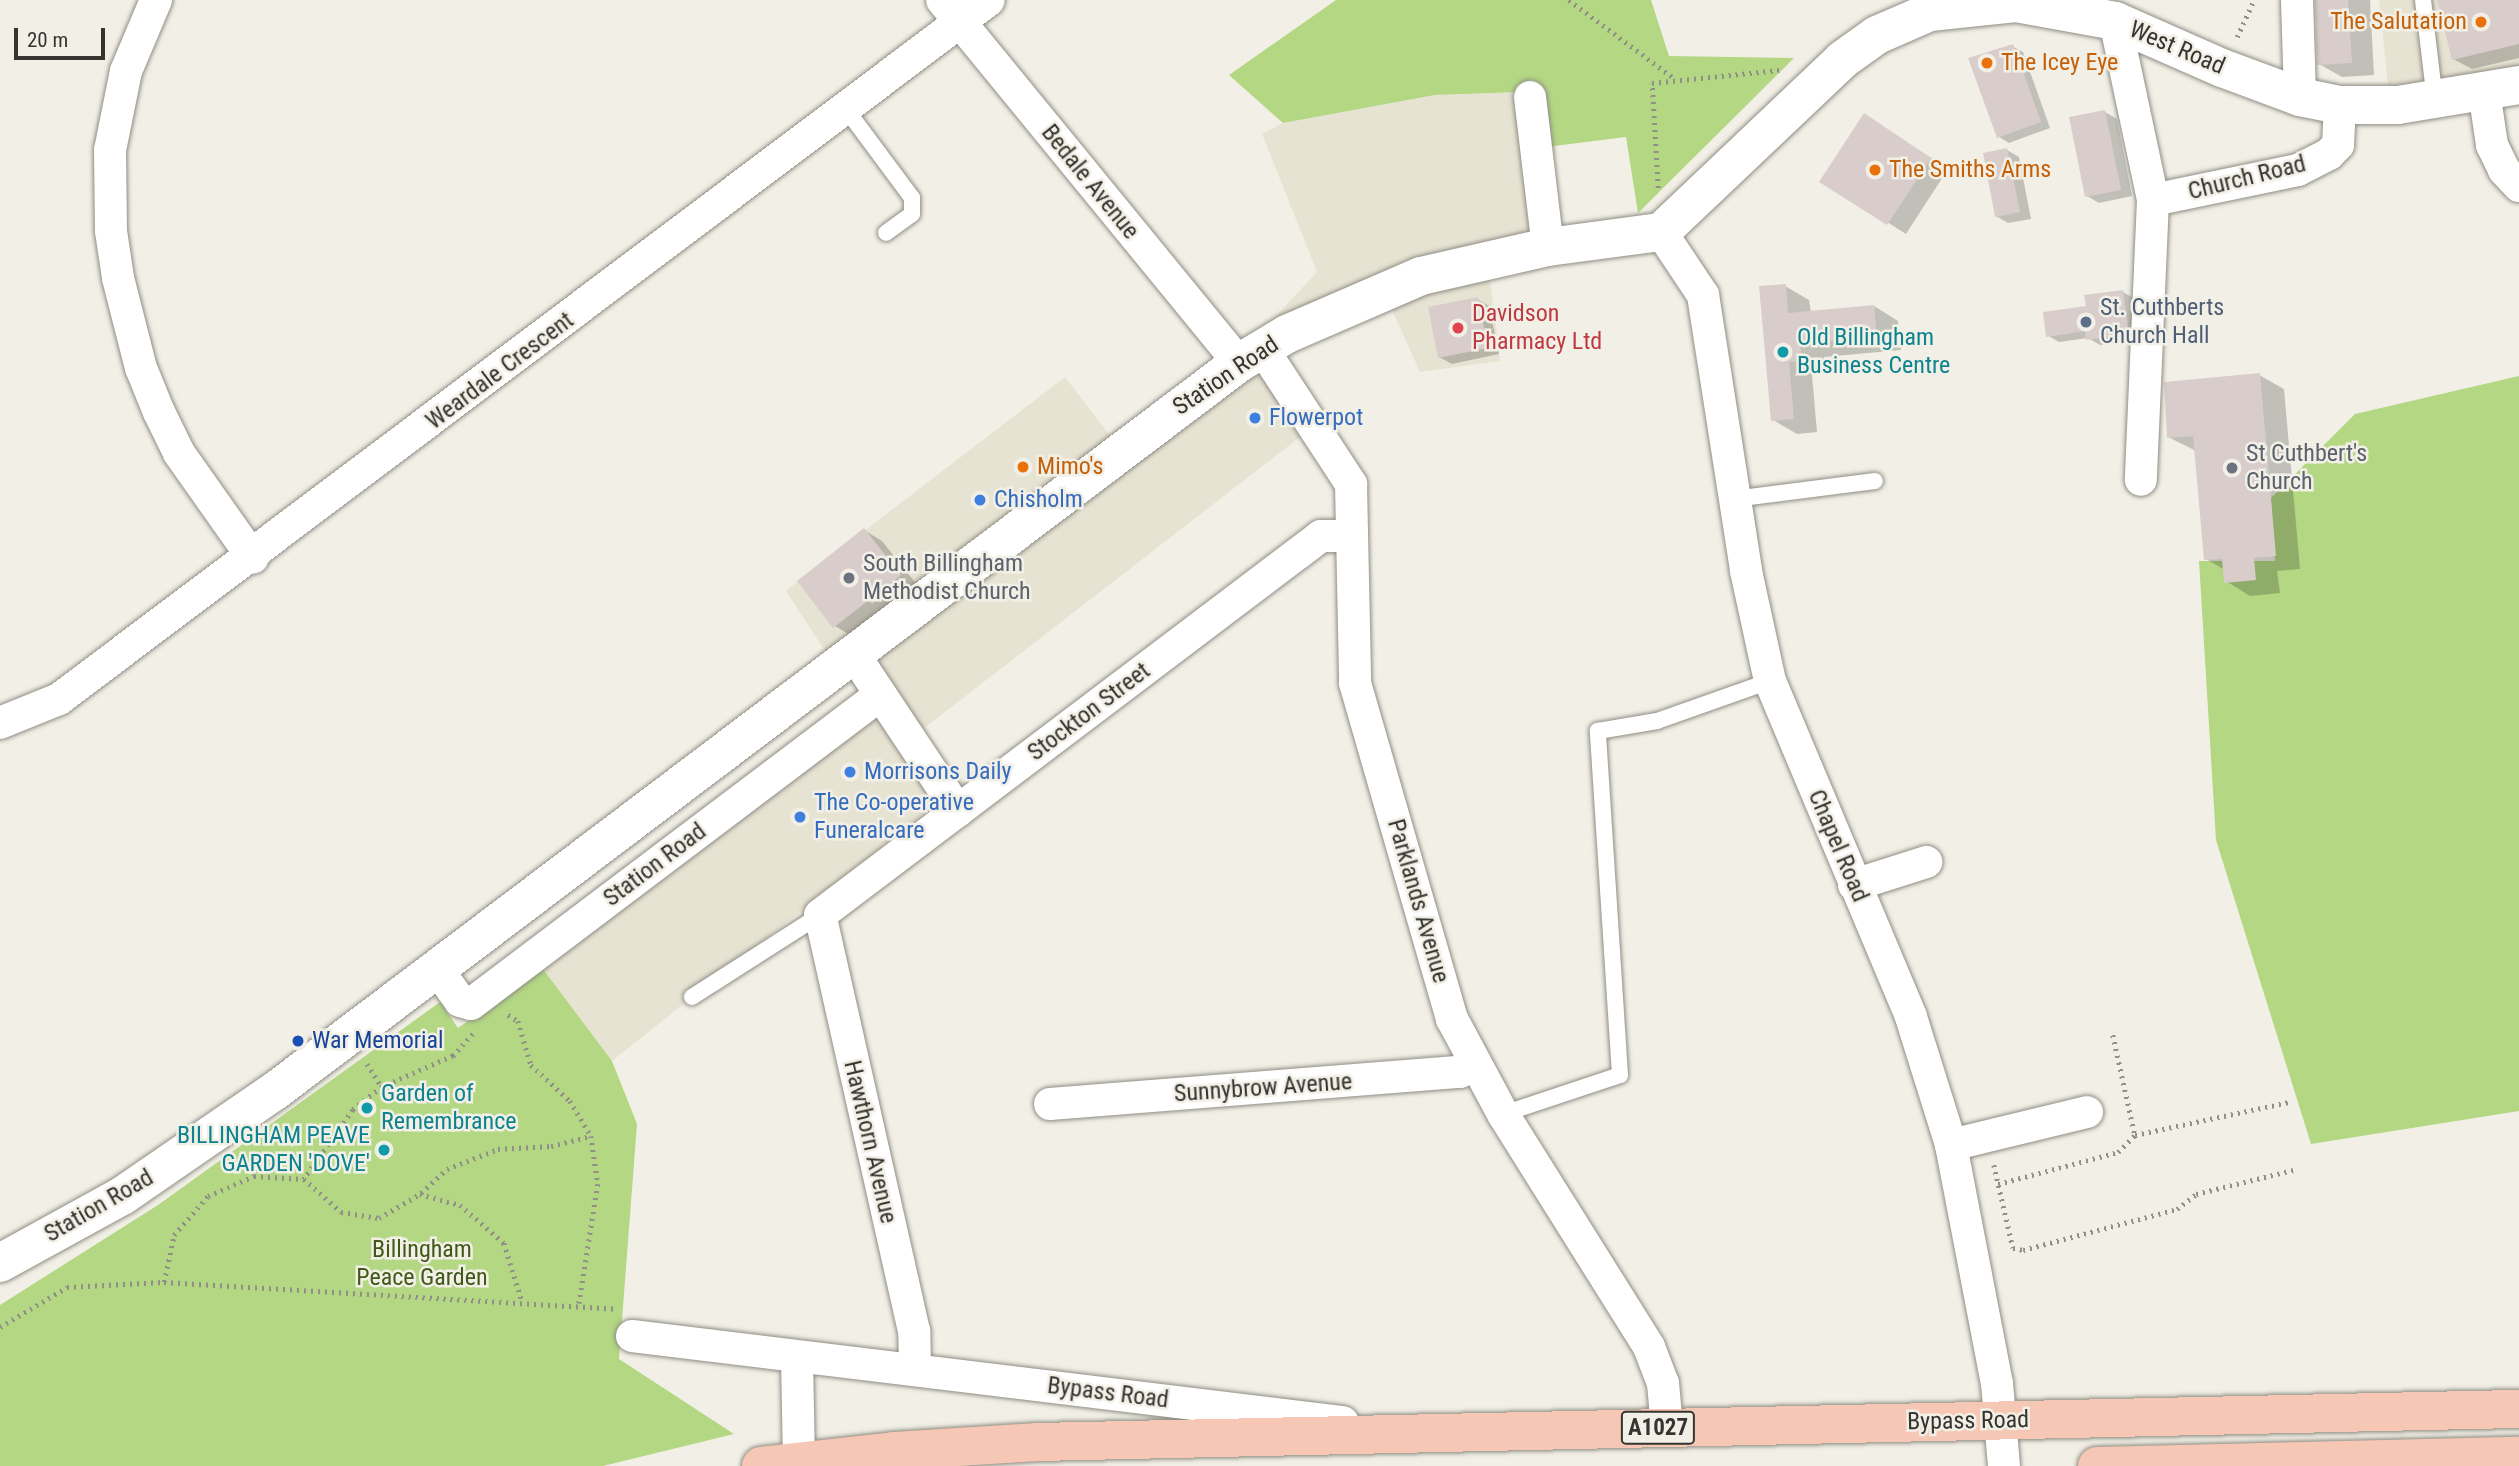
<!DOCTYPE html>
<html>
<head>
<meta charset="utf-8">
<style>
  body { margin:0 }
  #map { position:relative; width:2519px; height:1466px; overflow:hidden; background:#f2f0e6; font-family:"Roboto Condensed",sans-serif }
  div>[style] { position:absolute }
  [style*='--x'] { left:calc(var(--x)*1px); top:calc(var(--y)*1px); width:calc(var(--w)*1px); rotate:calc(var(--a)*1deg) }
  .built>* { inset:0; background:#e7e3d3 }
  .green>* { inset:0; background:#b3d783 }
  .shadow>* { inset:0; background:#0003 }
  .building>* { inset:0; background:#d8cdcb }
  .path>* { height:4.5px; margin-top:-2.25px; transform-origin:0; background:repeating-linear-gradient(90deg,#918f88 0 2px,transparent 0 7px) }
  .roads { filter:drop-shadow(0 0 2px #8f8d84) drop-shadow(0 0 2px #8f8d84) }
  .lane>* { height:16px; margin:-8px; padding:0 8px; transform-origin:8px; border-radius:8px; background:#fff }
  .street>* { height:32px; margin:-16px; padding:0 16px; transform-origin:16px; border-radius:16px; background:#fff }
  .secondary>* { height:38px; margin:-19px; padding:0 19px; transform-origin:19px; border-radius:19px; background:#fff }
  .primary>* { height:38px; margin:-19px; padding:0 19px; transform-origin:19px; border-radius:19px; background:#f7c7b5 }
  .dots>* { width:19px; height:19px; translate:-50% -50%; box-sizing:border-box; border:4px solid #f2f0e6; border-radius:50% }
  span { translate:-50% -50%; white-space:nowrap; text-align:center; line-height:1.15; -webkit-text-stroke:5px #f2f0e6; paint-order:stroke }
  .shield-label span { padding:2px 5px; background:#f2f0e6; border:2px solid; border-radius:5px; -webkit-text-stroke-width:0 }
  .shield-label { font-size:23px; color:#353430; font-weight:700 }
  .food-label { font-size:24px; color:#c56008 }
  .right { translate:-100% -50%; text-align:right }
  .left { translate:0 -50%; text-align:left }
  .street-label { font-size:24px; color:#353430 }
  .service-label { font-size:24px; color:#4e5e75 }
  .health-label { font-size:24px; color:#be3a42 }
  .culture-label { font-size:24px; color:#0d838f }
  .shop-label { font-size:24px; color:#366cbe }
  .worship-label { font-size:24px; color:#5b616d }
  .transit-label { font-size:24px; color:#164399 }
  .park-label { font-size:24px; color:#415918 }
  .scale { position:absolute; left:14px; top:28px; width:91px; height:32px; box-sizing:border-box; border:4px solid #353430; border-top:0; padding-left:9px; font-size:21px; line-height:24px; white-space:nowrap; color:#353430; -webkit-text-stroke:5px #f2f0e6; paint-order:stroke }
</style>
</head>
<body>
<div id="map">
  <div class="built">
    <div style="clip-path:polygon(2379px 0,2519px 0,2519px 85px,2390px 105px)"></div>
    <div style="clip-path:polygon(1520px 92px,1541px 242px,1487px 252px,1500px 361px,1420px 372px,1388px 301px,1274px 356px,1317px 424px,919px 732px,934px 805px,612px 1061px,543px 969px,874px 710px,821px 645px,786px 591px,1065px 377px,1112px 438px,1261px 332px,1317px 272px,1262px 134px,1283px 123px,1435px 95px)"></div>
  </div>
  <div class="green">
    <div style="clip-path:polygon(1336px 0,1651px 0,1669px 56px,1794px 58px,1638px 213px,1626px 137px,1546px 147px,1520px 92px,1435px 95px,1283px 123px,1229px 75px)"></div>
    <div style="clip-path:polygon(2519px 376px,2519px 1111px,2311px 1144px,2216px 840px,2199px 561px,2275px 561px,2271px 498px,2355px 414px)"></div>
    <div style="clip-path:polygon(543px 969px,612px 1061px,637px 1124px,619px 1359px,734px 1434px,603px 1466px,0 1466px,0 1305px,158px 1205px,440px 1002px,458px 1028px)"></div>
  </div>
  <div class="shadow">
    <div style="clip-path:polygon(2317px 0,2370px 0,2374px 75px,2342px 77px,2319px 64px)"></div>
    <div style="clip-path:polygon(2439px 0,2519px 0,2519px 58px,2472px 69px,2453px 59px)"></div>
    <div style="clip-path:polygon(2012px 46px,2023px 52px,2050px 128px,2009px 143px,1999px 137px)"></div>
    <div style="clip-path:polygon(2105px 112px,2117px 119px,2132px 196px,2099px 203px,2087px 196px)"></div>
    <div style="clip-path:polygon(1882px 126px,1948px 169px,1906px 234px,1822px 181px)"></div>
    <div style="clip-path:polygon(2007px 150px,2019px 157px,2031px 219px,2008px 223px,1996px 216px)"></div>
    <div style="clip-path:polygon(1785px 286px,1809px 300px,1811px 312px,1874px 306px,1898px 321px,1901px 350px,1824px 357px,1826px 374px,1812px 375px,1817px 432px,1797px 434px,1773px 420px)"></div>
    <div style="clip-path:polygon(2123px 292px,2135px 299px,2140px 340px,2100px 345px,2088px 338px,2059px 342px,2047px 335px,2088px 308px)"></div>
    <div style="clip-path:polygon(1477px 299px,1489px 306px,1499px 354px,1452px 364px,1439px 357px)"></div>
    <div style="clip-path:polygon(2259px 375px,2284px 389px,2300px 569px,2277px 571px,2280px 593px,2250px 596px,2226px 581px,2225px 570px,2206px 559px,2196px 451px,2168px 437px)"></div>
    <div style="clip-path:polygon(864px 530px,882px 541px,918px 586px,853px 637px,835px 626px)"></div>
  </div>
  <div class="building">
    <div style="clip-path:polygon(2315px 0,2348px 0,2352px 63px,2317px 65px)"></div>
    <div style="clip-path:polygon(2437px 0,2519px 0,2519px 44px,2452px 60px)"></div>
    <div style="clip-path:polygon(2013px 44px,2041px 122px,1997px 138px,1968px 58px)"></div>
    <div style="clip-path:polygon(2105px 110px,2121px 190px,2085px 197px,2069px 117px)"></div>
    <div style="clip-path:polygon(1864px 113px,1931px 158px,1887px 225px,1819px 182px)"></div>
    <div style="clip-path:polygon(2007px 148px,2020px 212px,1995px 217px,1983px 153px)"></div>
    <div style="clip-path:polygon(1786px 284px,1788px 313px,1874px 305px,1877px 337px,1800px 344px,1802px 361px,1789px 362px,1794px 419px,1771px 421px,1759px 286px)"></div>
    <div style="clip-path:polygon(2123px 290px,2129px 334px,2086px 340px,2085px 331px,2046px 337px,2043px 312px,2086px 306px,2084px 295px)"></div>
    <div style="clip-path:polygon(1478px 297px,1488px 348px,1438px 358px,1428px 307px)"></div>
    <div style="clip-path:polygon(2260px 373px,2276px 556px,2254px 558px,2256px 580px,2224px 583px,2222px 559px,2204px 560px,2193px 436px,2167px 438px,2164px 382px)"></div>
    <div style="clip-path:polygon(864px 528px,901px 575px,833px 628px,797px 581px)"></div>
  </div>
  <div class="path">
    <div style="--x:1569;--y:0;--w:132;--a:36.7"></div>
    <div style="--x:2237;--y:37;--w:41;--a:-65.3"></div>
    <div style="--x:1658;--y:188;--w:105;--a:-93.3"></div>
    <div style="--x:1652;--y:83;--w:128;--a:-5.8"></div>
    <div style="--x:508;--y:1015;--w:12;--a:31"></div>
    <div style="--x:518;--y:1021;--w:46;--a:73.5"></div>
    <div style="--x:531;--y:1065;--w:53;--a:42.7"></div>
    <div style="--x:570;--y:1101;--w:41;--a:59"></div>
    <div style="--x:591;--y:1136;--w:49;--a:81.7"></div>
    <div style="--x:598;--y:1184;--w:121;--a:99"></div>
    <div style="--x:473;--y:1034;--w:30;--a:132"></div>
    <div style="--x:453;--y:1056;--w:77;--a:156.4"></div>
    <div style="--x:382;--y:1087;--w:37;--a:142"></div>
    <div style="--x:353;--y:1110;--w:85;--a:125.4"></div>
    <div style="--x:304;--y:1179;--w:50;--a:41.7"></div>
    <div style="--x:341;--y:1212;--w:38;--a:9"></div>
    <div style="--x:379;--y:1218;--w:48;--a:-30.3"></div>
    <div style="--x:420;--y:1194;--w:41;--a:15.4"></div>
    <div style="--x:460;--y:1205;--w:58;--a:40.8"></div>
    <div style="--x:504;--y:1243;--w:61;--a:72.8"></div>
    <div style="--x:2113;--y:1035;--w:102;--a:77.6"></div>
    <div style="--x:367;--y:1064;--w:27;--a:57"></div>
    <div style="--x:1994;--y:1165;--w:85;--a:77.1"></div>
    <div style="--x:2013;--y:1248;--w:10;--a:11"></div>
    <div style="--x:2023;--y:1250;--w:159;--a:-14.9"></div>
    <div style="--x:2177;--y:1209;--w:24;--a:-38"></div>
    <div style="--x:2196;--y:1194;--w:100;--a:-13.9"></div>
    <div style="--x:1998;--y:1184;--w:124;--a:-14.9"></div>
    <div style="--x:2118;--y:1152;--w:24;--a:-45"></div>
    <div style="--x:2135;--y:1135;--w:157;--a:-12.1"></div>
    <div style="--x:421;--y:1193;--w:35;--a:-43"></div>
    <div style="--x:447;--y:1169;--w:55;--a:-21.4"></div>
    <div style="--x:498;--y:1149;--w:53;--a:-3.2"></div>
    <div style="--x:551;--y:1146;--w:41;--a:-14"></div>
    <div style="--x:164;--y:1282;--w:48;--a:-78"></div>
    <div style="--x:174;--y:1235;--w:52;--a:-48.9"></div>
    <div style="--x:208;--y:1196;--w:50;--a:-23.5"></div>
    <div style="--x:254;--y:1176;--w:50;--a:3.4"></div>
    <div style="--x:0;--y:1327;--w:78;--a:-30.8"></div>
    <div style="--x:67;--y:1287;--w:97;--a:-3"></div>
    <div style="--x:164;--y:1282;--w:453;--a:3.4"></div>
  </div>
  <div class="roads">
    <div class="lane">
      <div style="--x:2423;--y:0;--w:101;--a:83.2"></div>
      <div style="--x:846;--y:109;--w:111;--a:53.4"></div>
      <div style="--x:912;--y:198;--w:16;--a:90"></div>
      <div style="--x:912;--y:214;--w:32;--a:144"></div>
      <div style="--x:1734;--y:499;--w:142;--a:-7.3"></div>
      <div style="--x:692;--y:997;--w:152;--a:-32.6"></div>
      <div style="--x:1503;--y:1114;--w:123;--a:-18.4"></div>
      <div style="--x:1620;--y:1075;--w:345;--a:-93.7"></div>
      <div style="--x:1598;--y:731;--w:60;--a:-9.6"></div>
      <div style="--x:1657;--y:721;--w:120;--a:-19.5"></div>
    </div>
    <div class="street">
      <div style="--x:156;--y:0;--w:77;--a:112.9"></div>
      <div style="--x:126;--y:71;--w:81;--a:101.4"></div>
      <div style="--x:110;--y:150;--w:81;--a:89.3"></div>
      <div style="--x:111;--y:231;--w:48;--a:81.5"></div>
      <div style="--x:118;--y:278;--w:93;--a:75.7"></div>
      <div style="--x:141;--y:368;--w:48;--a:67.8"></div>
      <div style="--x:159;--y:412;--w:46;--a:64"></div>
      <div style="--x:179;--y:453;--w:128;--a:54.8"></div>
      <div style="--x:942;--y:0;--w:469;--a:50.7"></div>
      <div style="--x:2297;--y:0;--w:97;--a:88.2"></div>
      <div style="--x:2115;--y:21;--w:183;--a:78"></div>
      <div style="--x:2153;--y:200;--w:280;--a:92.5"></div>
      <div style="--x:2484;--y:91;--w:55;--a:81.6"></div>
      <div style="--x:2492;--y:145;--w:28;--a:64"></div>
      <div style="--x:2504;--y:170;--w:22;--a:47"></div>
      <div style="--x:1530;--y:97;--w:151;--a:83.2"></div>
      <div style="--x:2153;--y:200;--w:148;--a:-11.7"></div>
      <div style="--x:2298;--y:170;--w:35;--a:-27"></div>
      <div style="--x:2329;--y:154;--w:13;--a:-45"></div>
      <div style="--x:2338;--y:145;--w:40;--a:-87.1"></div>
      <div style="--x:1661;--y:232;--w:76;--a:56.3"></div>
      <div style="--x:1703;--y:295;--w:279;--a:81.1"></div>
      <div style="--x:1746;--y:571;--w:113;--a:77.7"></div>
      <div style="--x:1770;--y:681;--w:364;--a:67.2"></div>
      <div style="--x:1911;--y:1017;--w:134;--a:72.6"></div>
      <div style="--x:1951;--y:1145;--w:242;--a:79.1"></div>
      <div style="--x:1997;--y:1383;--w:83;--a:85.2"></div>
      <div style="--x:1262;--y:348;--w:163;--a:56.8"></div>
      <div style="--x:1351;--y:484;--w:199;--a:88.8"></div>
      <div style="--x:1355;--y:683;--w:350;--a:73.9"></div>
      <div style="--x:1452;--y:1019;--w:108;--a:61.8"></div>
      <div style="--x:1503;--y:1114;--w:275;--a:57.9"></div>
      <div style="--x:1649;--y:1347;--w:39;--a:69"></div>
      <div style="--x:1663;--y:1383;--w:45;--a:84.9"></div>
      <div style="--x:855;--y:656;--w:186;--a:56.4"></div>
      <div style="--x:0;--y:723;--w:64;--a:-22.1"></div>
      <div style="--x:59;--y:699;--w:1163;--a:-36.93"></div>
      <div style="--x:1854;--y:885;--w:76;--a:-17.7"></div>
      <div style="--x:437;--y:969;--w:39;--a:54"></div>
      <div style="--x:460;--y:1001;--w:11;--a:15"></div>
      <div style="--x:471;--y:1004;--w:513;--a:-37.07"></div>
      <div style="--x:1050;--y:1104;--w:411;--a:-4.5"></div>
      <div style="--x:1460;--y:1072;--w:17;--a:-25"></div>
      <div style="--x:1951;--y:1145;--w:140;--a:-13.6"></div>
      <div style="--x:632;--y:1336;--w:716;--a:6.9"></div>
      <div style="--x:797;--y:1358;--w:108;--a:88.9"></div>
      <div style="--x:915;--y:1370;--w:39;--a:-91"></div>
      <div style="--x:914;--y:1331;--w:426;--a:-102.7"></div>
      <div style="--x:820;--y:915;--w:628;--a:-37.11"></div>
      <div style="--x:1321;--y:536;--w:31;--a:0"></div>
    </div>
    <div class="secondary">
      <div style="--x:0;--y:1263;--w:139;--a:-28.8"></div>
      <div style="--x:122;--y:1196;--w:186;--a:-34.5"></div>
      <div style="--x:275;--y:1091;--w:1208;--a:-37.06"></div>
      <div style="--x:1239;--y:363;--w:56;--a:-31.1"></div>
      <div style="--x:1287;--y:334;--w:146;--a:-23.4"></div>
      <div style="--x:1421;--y:276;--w:130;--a:-12.9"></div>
      <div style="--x:1548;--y:247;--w:114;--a:-7.6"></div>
      <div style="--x:1661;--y:232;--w:250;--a:-43.5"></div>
      <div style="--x:1842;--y:60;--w:43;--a:-35.5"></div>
      <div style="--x:1877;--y:35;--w:58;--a:-23.5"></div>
      <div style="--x:1930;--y:12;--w:86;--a:-6"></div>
      <div style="--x:2016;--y:3;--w:101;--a:10.3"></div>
      <div style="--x:2115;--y:21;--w:117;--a:23.7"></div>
      <div style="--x:2222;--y:68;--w:83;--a:20.4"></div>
      <div style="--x:2300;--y:97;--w:41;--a:11.3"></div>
      <div style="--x:2340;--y:105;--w:58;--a:0"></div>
      <div style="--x:2398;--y:105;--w:123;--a:-9.4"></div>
    </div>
    <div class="primary">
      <div style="--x:761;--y:1466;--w:134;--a:-6.4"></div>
      <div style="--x:894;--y:1451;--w:144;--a:-3.6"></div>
      <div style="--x:1038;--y:1442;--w:1481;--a:-1.28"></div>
      <div style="--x:2097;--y:1466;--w:422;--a:-1.4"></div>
    </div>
  </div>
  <div class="dots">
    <div style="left:2481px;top:22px;background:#e8710a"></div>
    <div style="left:1987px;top:63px;background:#e8710a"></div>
    <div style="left:1875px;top:170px;background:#e8710a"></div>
    <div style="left:2086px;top:322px;background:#5c6f8a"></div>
    <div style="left:1458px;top:328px;background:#e0444e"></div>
    <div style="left:1783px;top:352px;background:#0f9aa8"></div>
    <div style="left:1255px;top:418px;background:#3f7fe0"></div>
    <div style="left:1023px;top:467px;background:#e8710a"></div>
    <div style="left:2232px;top:468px;background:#6b7280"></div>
    <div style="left:980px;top:500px;background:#3f7fe0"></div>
    <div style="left:849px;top:578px;background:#6b7280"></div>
    <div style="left:850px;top:772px;background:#3f7fe0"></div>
    <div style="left:800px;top:817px;background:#3f7fe0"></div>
    <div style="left:298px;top:1041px;background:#1a4fb4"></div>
    <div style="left:367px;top:1108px;background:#0f9aa8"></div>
    <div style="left:384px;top:1150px;background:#0f9aa8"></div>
  </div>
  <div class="shield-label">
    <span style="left:1658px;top:1428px">A1027</span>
  </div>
  <div class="food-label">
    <span class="right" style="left:2467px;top:22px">The Salutation</span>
    <span class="left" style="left:2001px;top:63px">The Icey Eye</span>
    <span class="left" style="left:1889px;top:170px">The Smiths Arms</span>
    <span class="left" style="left:1037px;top:467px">Mimo's</span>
  </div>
  <div class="street-label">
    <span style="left:2177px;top:48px;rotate:23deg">West Road</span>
    <span style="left:2247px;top:178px;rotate:-14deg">Church Road</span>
    <span style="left:1090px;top:182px;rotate:51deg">Bedale Avenue</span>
    <span style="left:500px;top:371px;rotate:-37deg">Weardale Crescent</span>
    <span style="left:1226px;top:376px;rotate:-34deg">Station Road</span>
    <span style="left:1089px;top:712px;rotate:-37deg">Stockton Street</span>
    <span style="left:1838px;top:846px;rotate:67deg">Chapel Road</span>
    <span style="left:655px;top:865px;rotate:-37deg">Station Road</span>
    <span style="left:1418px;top:901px;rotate:74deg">Parklands Avenue</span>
    <span style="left:1263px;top:1088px;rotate:-4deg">Sunnybrow Avenue</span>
    <span style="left:870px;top:1142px;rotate:77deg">Hawthorn Avenue</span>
    <span style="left:99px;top:1206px;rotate:-30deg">Station Road</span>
    <span style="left:1108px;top:1393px;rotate:7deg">Bypass Road</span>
    <span style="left:1968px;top:1421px;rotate:-1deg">Bypass Road</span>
  </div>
  <div class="service-label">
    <span class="left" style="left:2100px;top:322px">St. Cuthberts<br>Church Hall</span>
  </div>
  <div class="health-label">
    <span class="left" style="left:1472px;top:328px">Davidson<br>Pharmacy Ltd</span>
  </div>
  <div class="culture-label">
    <span class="left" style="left:1797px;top:352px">Old Billingham<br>Business Centre</span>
    <span class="left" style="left:381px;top:1108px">Garden of<br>Remembrance</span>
    <span class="right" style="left:370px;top:1150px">BILLINGHAM PEAVE<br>GARDEN 'DOVE'</span>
  </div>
  <div class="shop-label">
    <span class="left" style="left:1269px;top:418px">Flowerpot</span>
    <span class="left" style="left:994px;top:500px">Chisholm</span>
    <span class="left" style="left:864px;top:772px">Morrisons Daily</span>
    <span class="left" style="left:814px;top:817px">The Co-operative<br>Funeralcare</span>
  </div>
  <div class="worship-label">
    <span class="left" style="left:2246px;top:468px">St Cuthbert's<br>Church</span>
    <span class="left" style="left:863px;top:578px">South Billingham<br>Methodist Church</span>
  </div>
  <div class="transit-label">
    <span class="left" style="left:312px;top:1041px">War Memorial</span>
  </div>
  <div class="park-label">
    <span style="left:422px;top:1264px">Billingham<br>Peace Garden</span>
  </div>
  <div class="scale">20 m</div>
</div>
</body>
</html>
